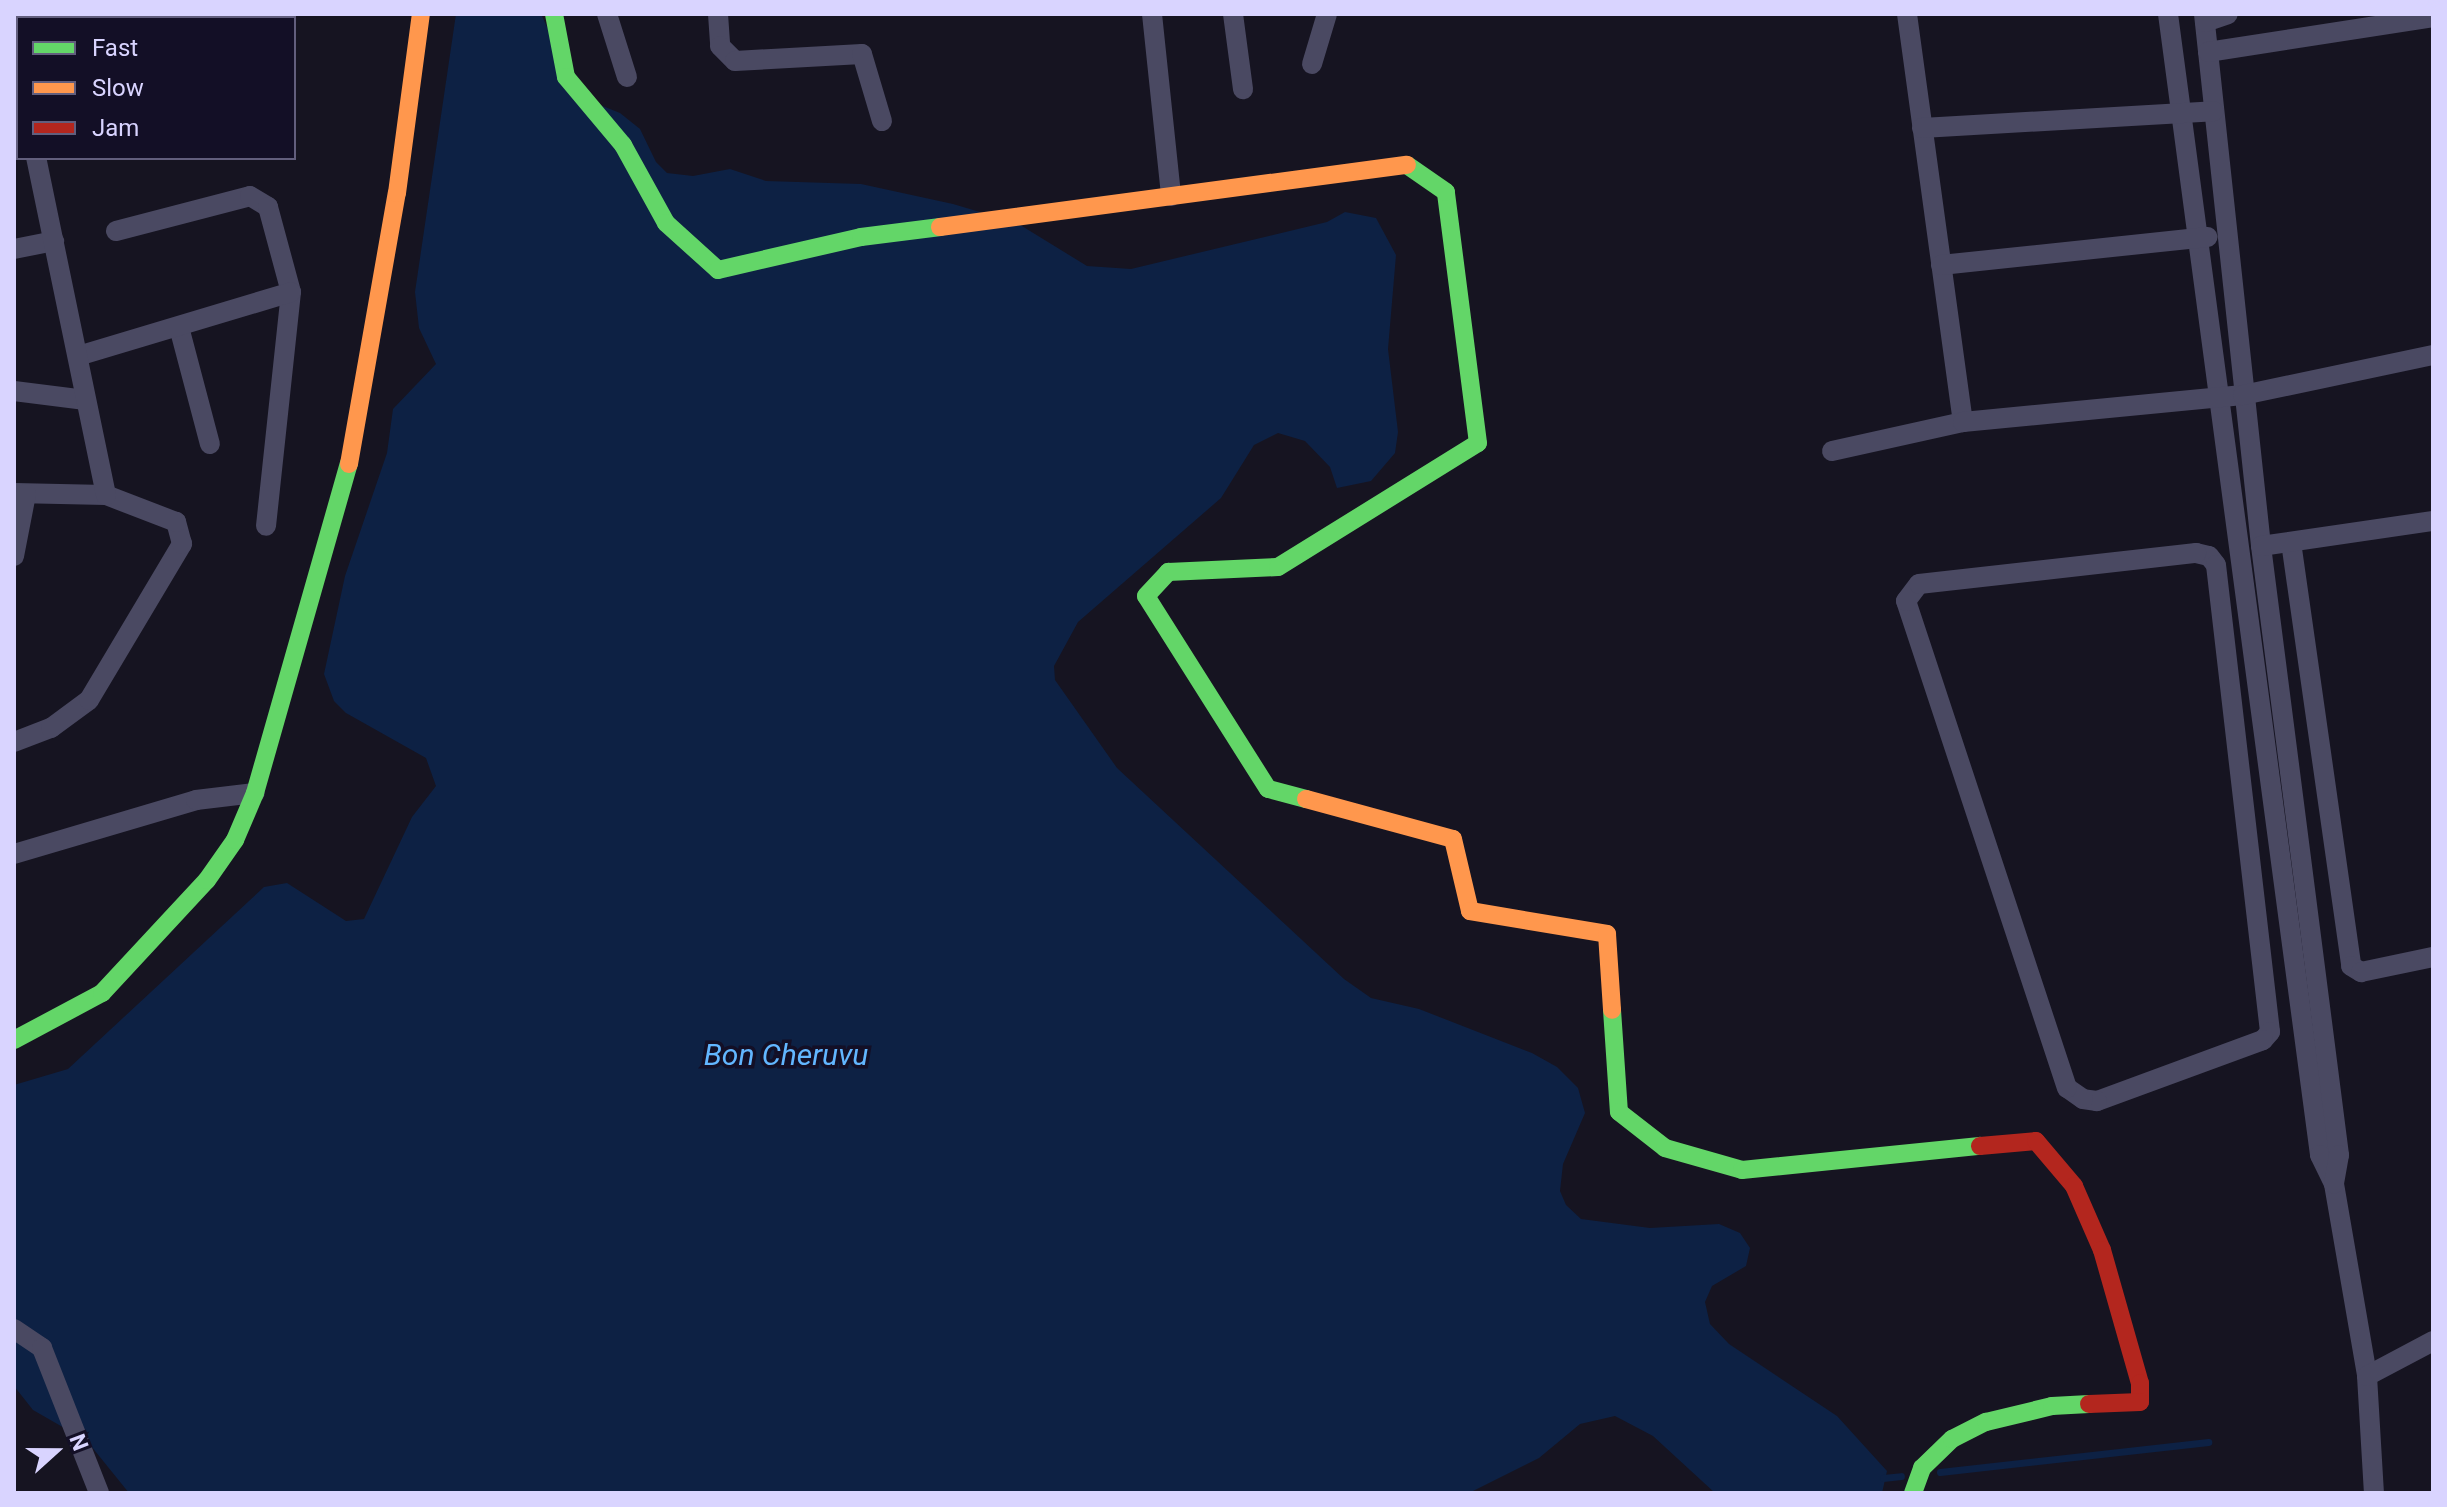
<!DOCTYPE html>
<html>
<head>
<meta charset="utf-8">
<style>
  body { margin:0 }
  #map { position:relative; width:2447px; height:1507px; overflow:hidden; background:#161421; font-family:Roboto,sans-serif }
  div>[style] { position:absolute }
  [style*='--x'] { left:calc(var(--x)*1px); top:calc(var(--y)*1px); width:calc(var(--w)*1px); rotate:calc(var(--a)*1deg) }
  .water>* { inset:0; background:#0d2144 }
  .stream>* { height:7px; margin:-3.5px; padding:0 3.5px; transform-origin:3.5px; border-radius:3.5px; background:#0d2144 }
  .street>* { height:20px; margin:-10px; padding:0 10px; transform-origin:10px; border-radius:10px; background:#4a4962 }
  .fast>* { height:18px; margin:-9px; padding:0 9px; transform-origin:9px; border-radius:9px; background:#63d668 }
  .slow>* { height:18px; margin:-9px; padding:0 9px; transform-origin:9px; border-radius:9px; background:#ff974d }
  .jam>* { height:18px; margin:-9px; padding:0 9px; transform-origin:9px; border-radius:9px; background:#b3261e }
  span { translate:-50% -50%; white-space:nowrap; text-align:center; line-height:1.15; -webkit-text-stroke:7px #130f26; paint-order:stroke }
  .water-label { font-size:30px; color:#62b6ff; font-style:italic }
  .frame { position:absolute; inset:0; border:16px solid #d9d4ff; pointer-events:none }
  .legend { position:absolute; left:16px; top:16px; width:280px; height:144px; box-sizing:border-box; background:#130f26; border:2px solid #625e7d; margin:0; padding:10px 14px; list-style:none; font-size:24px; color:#d9d4ff }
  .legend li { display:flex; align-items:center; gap:16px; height:40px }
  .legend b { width:40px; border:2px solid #625e7d }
  .north { position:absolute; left:16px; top:1411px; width:80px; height:80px; -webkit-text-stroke:6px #130f26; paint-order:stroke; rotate:69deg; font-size:22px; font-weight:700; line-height:32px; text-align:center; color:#d9d4ff }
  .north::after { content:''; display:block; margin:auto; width:28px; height:36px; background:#d9d4ff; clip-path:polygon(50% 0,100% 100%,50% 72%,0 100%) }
</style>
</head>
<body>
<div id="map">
  <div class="water">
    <div style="clip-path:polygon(456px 14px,541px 14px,580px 97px,620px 113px,640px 129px,656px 162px,667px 173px,693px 176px,730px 169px,766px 181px,861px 184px,953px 204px,1017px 223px,1087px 266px,1131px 269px,1327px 222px,1345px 212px,1376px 218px,1396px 255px,1388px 349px,1398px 432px,1395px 453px,1371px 481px,1337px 488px,1330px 467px,1305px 441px,1278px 433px,1254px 445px,1221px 498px,1078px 622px,1054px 666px,1055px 680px,1117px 768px,1344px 979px,1371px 998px,1419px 1009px,1532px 1053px,1557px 1067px,1578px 1088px,1585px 1113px,1563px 1164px,1560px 1191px,1566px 1205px,1581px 1219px,1650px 1228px,1719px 1224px,1740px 1233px,1750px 1248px,1746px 1266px,1712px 1286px,1705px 1302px,1710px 1324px,1729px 1344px,1837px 1416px,1887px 1471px,1882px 1493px,1715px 1493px,1653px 1436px,1615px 1416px,1580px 1424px,1539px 1458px,1469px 1493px,129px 1493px,87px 1441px,33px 1410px,14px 1386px,14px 1085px,68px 1069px,264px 887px,287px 883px,346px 921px,364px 919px,412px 817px,436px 786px,426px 758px,346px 713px,334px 701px,324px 674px,345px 576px,387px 453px,393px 409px,436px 364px,419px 328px,415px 292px)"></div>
  </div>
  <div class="stream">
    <div style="--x:1940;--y:1472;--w:270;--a:-6.4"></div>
    <div style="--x:1883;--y:1478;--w:18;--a:-6"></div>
  </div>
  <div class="street">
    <div style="--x:607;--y:14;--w:66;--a:72.4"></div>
    <div style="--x:718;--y:14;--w:32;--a:86"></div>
    <div style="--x:720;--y:46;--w:21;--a:45"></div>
    <div style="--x:735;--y:61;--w:127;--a:-3.2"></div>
    <div style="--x:862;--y:54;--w:70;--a:73.4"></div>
    <div style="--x:1152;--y:14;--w:183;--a:84"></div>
    <div style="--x:1233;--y:14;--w:76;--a:82.4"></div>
    <div style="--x:1907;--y:14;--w:412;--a:82.2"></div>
    <div style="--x:2168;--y:14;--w:1151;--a:82.41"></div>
    <div style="--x:2320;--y:1155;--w:32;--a:64"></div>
    <div style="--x:2334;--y:1184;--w:195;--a:80.2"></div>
    <div style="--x:2367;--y:1376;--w:117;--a:86.6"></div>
    <div style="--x:2204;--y:14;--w:535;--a:83.88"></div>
    <div style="--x:2261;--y:546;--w:614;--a:82.7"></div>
    <div style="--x:2339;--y:1155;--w:29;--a:100"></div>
    <div style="--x:2205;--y:22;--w:24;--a:-19"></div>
    <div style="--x:14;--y:49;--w:19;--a:78"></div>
    <div style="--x:2208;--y:52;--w:228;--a:-8.8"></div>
    <div style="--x:1312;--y:64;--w:52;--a:-73.3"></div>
    <div style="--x:1922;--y:128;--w:292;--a:-3.3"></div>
    <div style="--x:14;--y:139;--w:4;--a:-14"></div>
    <div style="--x:116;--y:231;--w:138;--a:-14.6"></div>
    <div style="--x:250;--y:196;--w:21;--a:31"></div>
    <div style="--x:268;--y:207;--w:88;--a:74.9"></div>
    <div style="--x:291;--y:292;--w:235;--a:96.1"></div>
    <div style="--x:14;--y:249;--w:41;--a:-11.3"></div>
    <div style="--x:1941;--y:265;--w:268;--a:-6"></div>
    <div style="--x:179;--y:327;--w:121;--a:75.2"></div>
    <div style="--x:78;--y:356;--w:222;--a:-16.7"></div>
    <div style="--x:14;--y:391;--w:72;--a:7.2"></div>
    <div style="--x:1832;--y:451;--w:134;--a:-12.5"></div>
    <div style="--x:1963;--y:422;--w:281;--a:-5.5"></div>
    <div style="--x:2243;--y:395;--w:194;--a:-11.9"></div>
    <div style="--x:14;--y:493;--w:92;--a:1.2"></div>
    <div style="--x:2291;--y:542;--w:428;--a:81.9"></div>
    <div style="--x:2351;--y:966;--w:12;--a:31"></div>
    <div style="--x:2361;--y:972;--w:74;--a:-11.8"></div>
    <div style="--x:2261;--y:546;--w:174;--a:-8.3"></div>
    <div style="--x:2196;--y:553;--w:13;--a:13"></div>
    <div style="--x:2209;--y:556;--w:11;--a:52"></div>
    <div style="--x:2216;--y:565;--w:470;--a:83.4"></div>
    <div style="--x:2270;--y:1032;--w:11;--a:131"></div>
    <div style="--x:2263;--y:1040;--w:177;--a:159.8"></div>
    <div style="--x:2097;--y:1101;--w:14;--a:-172"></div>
    <div style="--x:2083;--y:1099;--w:19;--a:-145"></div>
    <div style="--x:2067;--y:1088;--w:513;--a:-108.29"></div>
    <div style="--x:1906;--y:601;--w:21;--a:-53"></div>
    <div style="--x:1919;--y:584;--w:279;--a:-6.4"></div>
    <div style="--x:14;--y:556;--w:63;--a:-79"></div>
    <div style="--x:14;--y:742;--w:40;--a:-21"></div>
    <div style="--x:51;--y:728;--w:47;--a:-36.4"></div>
    <div style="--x:89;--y:700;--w:182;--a:-59.2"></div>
    <div style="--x:182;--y:544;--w:23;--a:-105"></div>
    <div style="--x:176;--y:522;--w:75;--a:-158.9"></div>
    <div style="--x:106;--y:495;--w:344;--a:-101.7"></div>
    <div style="--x:14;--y:854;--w:190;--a:-16.5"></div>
    <div style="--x:196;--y:800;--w:59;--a:-6.8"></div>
    <div style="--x:14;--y:1329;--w:34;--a:34"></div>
    <div style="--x:42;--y:1348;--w:156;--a:68.5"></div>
    <div style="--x:2367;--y:1376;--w:75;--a:-27.9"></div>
  </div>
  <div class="fast">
    <div style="--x:554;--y:14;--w:64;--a:79.2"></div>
    <div style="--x:566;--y:77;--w:89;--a:50"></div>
    <div style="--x:623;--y:145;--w:89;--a:61.1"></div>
    <div style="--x:666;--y:223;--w:70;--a:42.1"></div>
    <div style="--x:718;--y:270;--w:147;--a:-13"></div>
    <div style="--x:861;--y:237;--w:80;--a:-7.2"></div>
    <div style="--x:1306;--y:799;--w:39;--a:-165"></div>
    <div style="--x:1268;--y:789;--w:228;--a:-122.3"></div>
    <div style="--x:1146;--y:596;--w:33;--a:-47"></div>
    <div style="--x:1168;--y:572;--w:110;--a:-2.6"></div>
    <div style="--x:1278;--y:567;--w:235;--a:-31.8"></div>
    <div style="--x:1478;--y:443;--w:253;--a:-97.3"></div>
    <div style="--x:1446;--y:192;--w:47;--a:-145.3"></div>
    <div style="--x:1612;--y:1010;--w:102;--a:86.1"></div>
    <div style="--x:1619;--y:1112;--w:58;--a:38"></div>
    <div style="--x:1665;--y:1148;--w:80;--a:15.9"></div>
    <div style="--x:1742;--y:1170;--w:239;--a:-5.8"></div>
    <div style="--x:14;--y:1040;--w:100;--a:-28.1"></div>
    <div style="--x:102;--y:993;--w:154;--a:-47.1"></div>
    <div style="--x:207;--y:880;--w:49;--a:-55"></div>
    <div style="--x:235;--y:840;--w:51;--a:-66.9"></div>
    <div style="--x:255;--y:793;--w:342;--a:-74.1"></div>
    <div style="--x:1913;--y:1493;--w:27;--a:-70"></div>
    <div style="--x:1922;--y:1468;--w:42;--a:-44"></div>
    <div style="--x:1952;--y:1439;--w:38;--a:-27"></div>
    <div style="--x:1986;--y:1422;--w:68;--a:-13.6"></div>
    <div style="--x:2052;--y:1406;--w:37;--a:-3"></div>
  </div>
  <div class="slow">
    <div style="--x:940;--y:227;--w:471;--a:-7.6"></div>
    <div style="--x:349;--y:464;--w:275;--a:-80"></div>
    <div style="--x:397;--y:193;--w:181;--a:-82.4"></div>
    <div style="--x:1306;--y:799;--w:152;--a:15.2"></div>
    <div style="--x:1453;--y:839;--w:74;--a:76.7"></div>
    <div style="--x:1470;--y:911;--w:139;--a:9.5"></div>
    <div style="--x:1607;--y:934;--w:76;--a:86.2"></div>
  </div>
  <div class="jam">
    <div style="--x:1980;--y:1146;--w:56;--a:-5.1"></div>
    <div style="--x:2036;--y:1141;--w:59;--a:49.8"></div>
    <div style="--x:2074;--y:1186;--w:70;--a:66.4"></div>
    <div style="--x:2102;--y:1250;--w:138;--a:74.1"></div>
    <div style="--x:2140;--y:1383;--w:19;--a:90"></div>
    <div style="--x:2140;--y:1402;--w:51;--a:177.8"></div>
  </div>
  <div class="water-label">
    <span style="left:786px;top:1055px">Bon Cheruvu</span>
  </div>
  <div class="frame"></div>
  <ul class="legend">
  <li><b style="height:10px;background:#63d668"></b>Fast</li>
  <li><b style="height:10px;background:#ff974d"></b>Slow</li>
  <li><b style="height:10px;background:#b3261e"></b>Jam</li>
  </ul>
  <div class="north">N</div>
</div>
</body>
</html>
